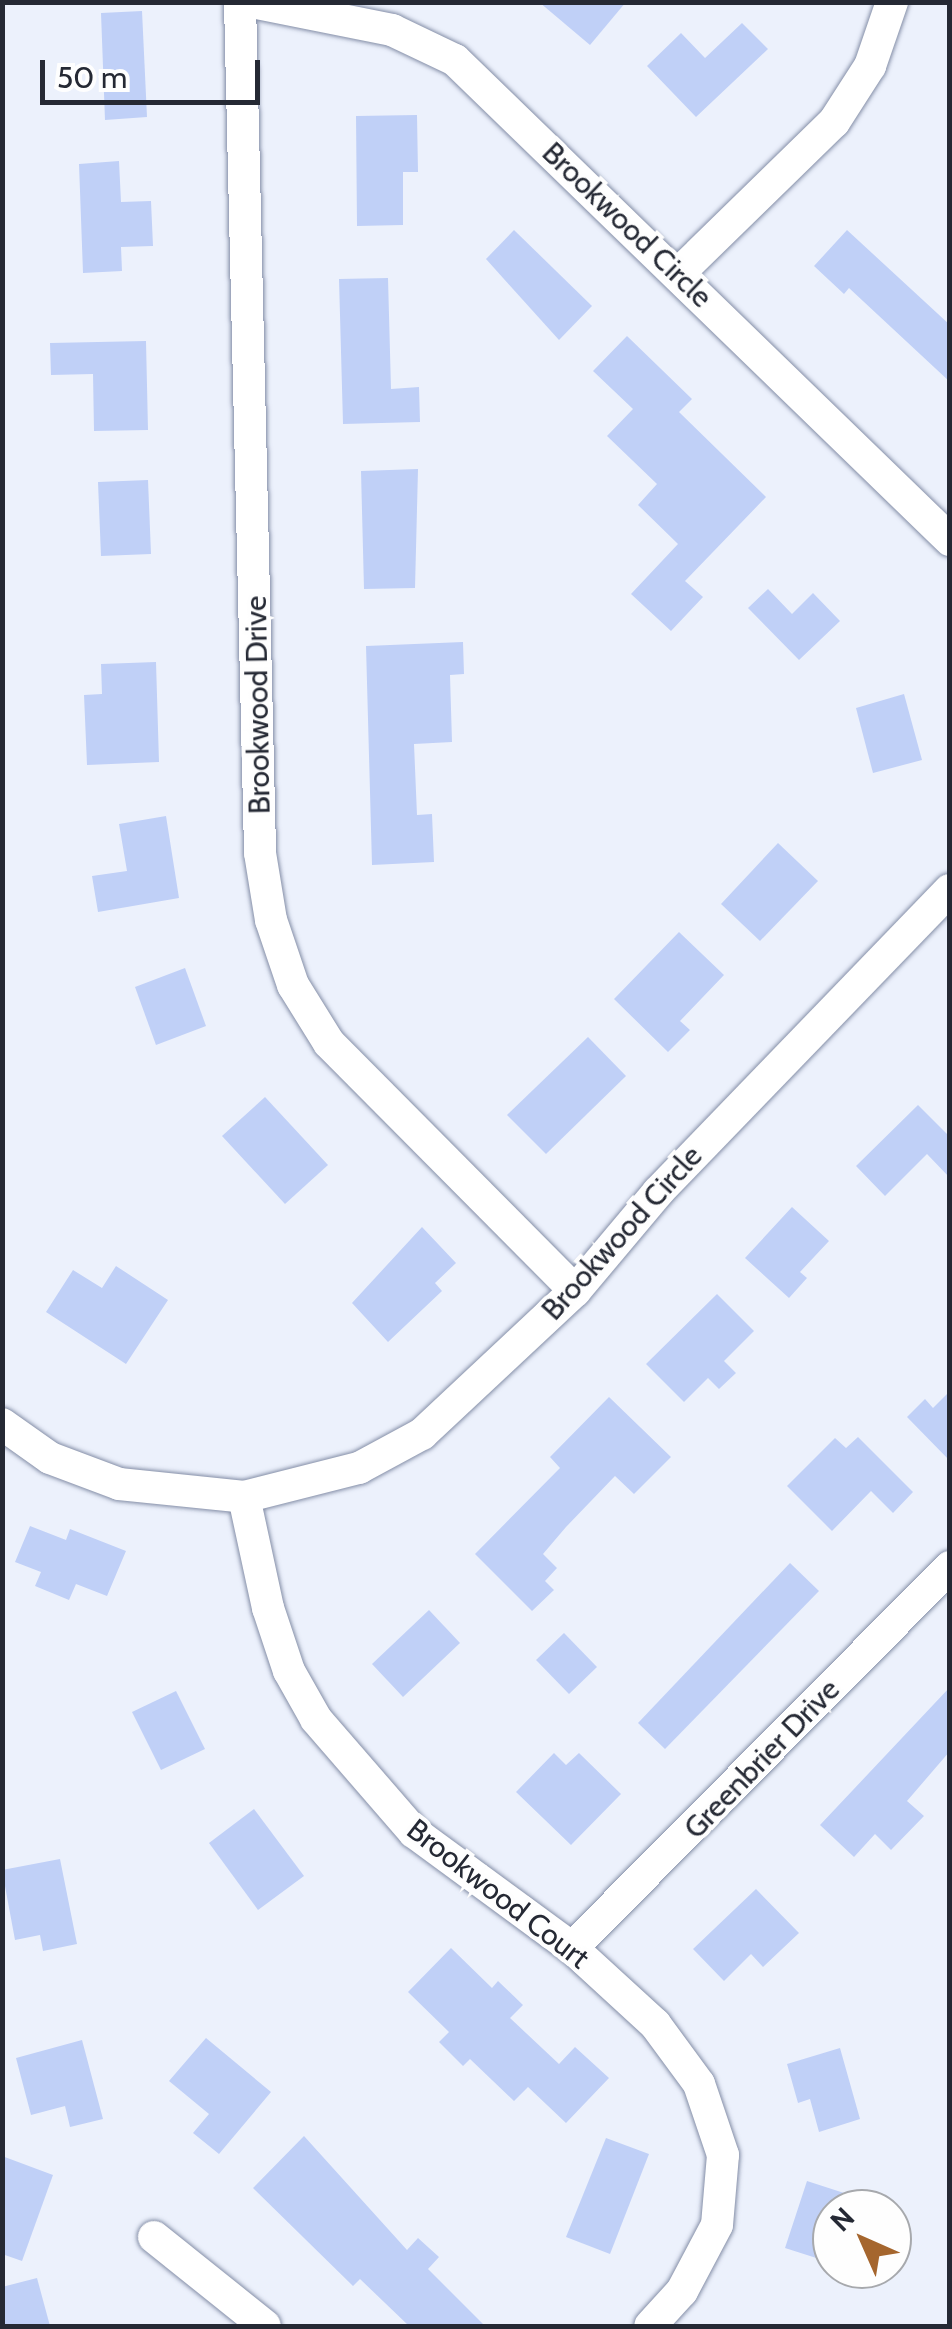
<!DOCTYPE html>
<html>
<head>
<meta charset="utf-8">
<style>
  body { margin:0 }
  #map { position:relative; width:952px; height:2329px; overflow:hidden; background:#ecf1fc; font-family:Cabin,sans-serif }
  div>[style] { position:absolute }
  [style*='--x'] { left:calc(var(--x)*1px); top:calc(var(--y)*1px); width:calc(var(--w)*1px); rotate:calc(var(--a)*1deg) }
  .building>* { inset:0; background:#c0d0f7 }
  .roads { filter:drop-shadow(0 0 2px #848ea7) drop-shadow(0 0 2px #848ea7) }
  .minor>* { height:32px; margin:-16px; padding:0 16px; transform-origin:16px; border-radius:16px; background:#fff }
  span { translate:-50% -50%; white-space:nowrap; text-align:center; line-height:1.15; -webkit-text-stroke:8px #fefefe; paint-order:stroke }
  .street-label { font-size:30px; color:#252934 }
  .frame { position:absolute; inset:0; border:5px solid #252934; pointer-events:none }
  .north { position:absolute; left:812px; top:2189px; width:100px; height:100px; box-sizing:border-box; background:#fefefe; border:2px solid #a7a9ad; border-radius:50%; rotate:315deg; font-size:28px; font-weight:700; line-height:40px; text-align:center; color:#252934 }
  .north::after { content:''; display:block; margin:auto; width:35px; height:45px; background:#a5662e; clip-path:polygon(50% 0,100% 100%,50% 72%,0 100%) }
  .scale { position:absolute; left:40px; top:60px; width:220px; height:45px; box-sizing:border-box; border:5px solid #252934; border-top:0; padding-left:12px; font-size:30px; line-height:35px; white-space:nowrap; color:#252934; -webkit-text-stroke:8px #fefefe; paint-order:stroke }
</style>
</head>
<body>
<div id="map">
  <div class="building">
    <div style="clip-path:polygon(539px 2px,626px 2px,590px 45px)"></div>
    <div style="clip-path:polygon(142px 11px,147px 117px,105px 120px,101px 13px)"></div>
    <div style="clip-path:polygon(742px 23px,768px 49px,696px 117px,647px 66px,681px 33px,705px 58px)"></div>
    <div style="clip-path:polygon(417px 115px,418px 172px,403px 172px,403px 225px,357px 226px,356px 116px)"></div>
    <div style="clip-path:polygon(119px 161px,121px 202px,151px 201px,153px 246px,121px 247px,122px 271px,83px 273px,79px 164px)"></div>
    <div style="clip-path:polygon(514px 230px,592px 306px,559px 340px,486px 259px)"></div>
    <div style="clip-path:polygon(847px 230px,950px 325px,950px 382px,849px 288px,844px 294px,814px 266px)"></div>
    <div style="clip-path:polygon(388px 278px,391px 389px,419px 387px,420px 422px,343px 424px,339px 279px)"></div>
    <div style="clip-path:polygon(627px 336px,692px 399px,679px 412px,766px 497px,685px 581px,703px 597px,671px 631px,631px 594px,678px 544px,638px 505px,657px 484px,607px 436px,633px 409px,593px 371px)"></div>
    <div style="clip-path:polygon(146px 341px,148px 430px,94px 431px,93px 374px,51px 375px,50px 343px)"></div>
    <div style="clip-path:polygon(418px 469px,415px 588px,364px 589px,361px 471px)"></div>
    <div style="clip-path:polygon(148px 480px,151px 554px,101px 556px,98px 482px)"></div>
    <div style="clip-path:polygon(768px 589px,792px 614px,813px 593px,840px 621px,799px 660px,748px 608px)"></div>
    <div style="clip-path:polygon(463px 642px,464px 674px,450px 675px,452px 742px,414px 744px,417px 815px,432px 814px,434px 862px,372px 865px,366px 646px)"></div>
    <div style="clip-path:polygon(156px 662px,159px 762px,87px 765px,84px 695px,102px 694px,101px 664px)"></div>
    <div style="clip-path:polygon(904px 694px,922px 760px,873px 773px,856px 708px)"></div>
    <div style="clip-path:polygon(166px 816px,179px 898px,98px 912px,92px 876px,127px 871px,119px 824px)"></div>
    <div style="clip-path:polygon(778px 843px,818px 881px,760px 941px,721px 904px)"></div>
    <div style="clip-path:polygon(679px 932px,724px 975px,680px 1021px,690px 1030px,668px 1052px,614px 999px)"></div>
    <div style="clip-path:polygon(185px 968px,206px 1026px,156px 1045px,135px 987px)"></div>
    <div style="clip-path:polygon(588px 1037px,626px 1076px,546px 1154px,507px 1115px)"></div>
    <div style="clip-path:polygon(265px 1097px,328px 1165px,285px 1204px,222px 1136px)"></div>
    <div style="clip-path:polygon(918px 1105px,950px 1137px,950px 1178px,927px 1154px,885px 1196px,856px 1166px)"></div>
    <div style="clip-path:polygon(792px 1207px,829px 1241px,800px 1272px,807px 1278px,789px 1298px,745px 1258px)"></div>
    <div style="clip-path:polygon(422px 1227px,456px 1263px,435px 1283px,442px 1291px,388px 1342px,352px 1303px)"></div>
    <div style="clip-path:polygon(116px 1266px,168px 1300px,126px 1364px,46px 1312px,73px 1270px,102px 1288px)"></div>
    <div style="clip-path:polygon(717px 1294px,754px 1331px,724px 1361px,736px 1373px,719px 1389px,708px 1378px,684px 1402px,646px 1364px)"></div>
    <div style="clip-path:polygon(950px 1391px,950px 1461px,907px 1417px,925px 1399px,933px 1408px)"></div>
    <div style="clip-path:polygon(609px 1397px,671px 1457px,634px 1494px,615px 1476px,566px 1527px,543px 1554px,557px 1568px,545px 1581px,554px 1590px,532px 1611px,475px 1554px,560px 1468px,550px 1457px)"></div>
    <div style="clip-path:polygon(858px 1437px,913px 1492px,893px 1513px,871px 1491px,832px 1531px,787px 1486px,835px 1438px,846px 1448px)"></div>
    <div style="clip-path:polygon(30px 1526px,66px 1540px,70px 1529px,126px 1551px,107px 1596px,76px 1584px,69px 1600px,35px 1586px,41px 1572px,15px 1562px)"></div>
    <div style="clip-path:polygon(790px 1563px,819px 1591px,665px 1749px,638px 1723px)"></div>
    <div style="clip-path:polygon(429px 1610px,460px 1643px,403px 1697px,372px 1664px)"></div>
    <div style="clip-path:polygon(564px 1633px,597px 1667px,569px 1694px,536px 1660px)"></div>
    <div style="clip-path:polygon(950px 1687px,950px 1751px,907px 1801px,924px 1816px,891px 1850px,875px 1834px,854px 1857px,820px 1825px)"></div>
    <div style="clip-path:polygon(176px 1691px,205px 1749px,161px 1770px,132px 1712px)"></div>
    <div style="clip-path:polygon(554px 1753px,566px 1765px,579px 1753px,621px 1794px,571px 1845px,516px 1792px)"></div>
    <div style="clip-path:polygon(254px 1809px,304px 1876px,258px 1910px,209px 1843px)"></div>
    <div style="clip-path:polygon(60px 1859px,77px 1944px,43px 1951px,40px 1935px,15px 1940px,2px 1870px)"></div>
    <div style="clip-path:polygon(756px 1889px,799px 1933px,763px 1967px,751px 1954px,724px 1981px,693px 1949px)"></div>
    <div style="clip-path:polygon(451px 1948px,492px 1988px,498px 1981px,523px 2005px,510px 2018px,559px 2064px,575px 2047px,609px 2078px,566px 2123px,528px 2087px,514px 2101px,470px 2059px,463px 2066px,439px 2042px,449px 2032px,408px 1992px)"></div>
    <div style="clip-path:polygon(206px 2038px,271px 2092px,219px 2154px,193px 2133px,209px 2114px,169px 2081px)"></div>
    <div style="clip-path:polygon(82px 2040px,103px 2119px,70px 2127px,65px 2106px,31px 2115px,16px 2058px)"></div>
    <div style="clip-path:polygon(840px 2048px,860px 2119px,819px 2132px,810px 2099px,798px 2103px,787px 2064px)"></div>
    <div style="clip-path:polygon(304px 2136px,407px 2250px,418px 2238px,439px 2257px,428px 2269px,485px 2326px,409px 2326px,360px 2279px,353px 2286px,253px 2188px)"></div>
    <div style="clip-path:polygon(606px 2138px,649px 2154px,610px 2254px,566px 2237px)"></div>
    <div style="clip-path:polygon(2px 2156px,53px 2175px,22px 2261px,2px 2254px)"></div>
    <div style="clip-path:polygon(807px 2181px,878px 2204px,832px 2209px,832px 2263px,785px 2248px)"></div>
    <div style="clip-path:polygon(37px 2278px,50px 2326px,2px 2326px,2px 2287px)"></div>
  </div>
  <div class="roads">
    <div class="minor">
      <div style="--x:240;--y:2;--w:851;--a:88.65"></div>
      <div style="--x:260;--y:853;--w:68;--a:80.7"></div>
      <div style="--x:271;--y:920;--w:69;--a:71.3"></div>
      <div style="--x:293;--y:985;--w:68;--a:58.2"></div>
      <div style="--x:329;--y:1043;--w:349;--a:45.2"></div>
      <div style="--x:252;--y:2;--w:143;--a:11.3"></div>
      <div style="--x:392;--y:30;--w:70;--a:25.5"></div>
      <div style="--x:455;--y:60;--w:690;--a:44.12"></div>
      <div style="--x:678;--y:274;--w:218;--a:-44.3"></div>
      <div style="--x:834;--y:122;--w:67;--a:-57.3"></div>
      <div style="--x:870;--y:66;--w:68;--a:-71"></div>
      <div style="--x:2;--y:1424;--w:59;--a:35.3"></div>
      <div style="--x:50;--y:1458;--w:74;--a:20.6"></div>
      <div style="--x:119;--y:1484;--w:126;--a:5.9"></div>
      <div style="--x:244;--y:1497;--w:119;--a:-14.2"></div>
      <div style="--x:359;--y:1468;--w:72;--a:-28.4"></div>
      <div style="--x:422;--y:1434;--w:209;--a:-43.1"></div>
      <div style="--x:575;--y:1291;--w:129;--a:-50"></div>
      <div style="--x:658;--y:1192;--w:420;--a:-46"></div>
      <div style="--x:244;--y:1497;--w:114;--a:77.8"></div>
      <div style="--x:268;--y:1608;--w:66;--a:71.6"></div>
      <div style="--x:289;--y:1671;--w:55;--a:60.6"></div>
      <div style="--x:316;--y:1719;--w:150;--a:49.1"></div>
      <div style="--x:414;--y:1832;--w:196;--a:36.3"></div>
      <div style="--x:572;--y:1948;--w:113;--a:42.5"></div>
      <div style="--x:655;--y:2024;--w:74;--a:53.7"></div>
      <div style="--x:699;--y:2084;--w:75;--a:71.3"></div>
      <div style="--x:723;--y:2155;--w:70;--a:94.9"></div>
      <div style="--x:717;--y:2225;--w:75;--a:117.9"></div>
      <div style="--x:682;--y:2291;--w:47;--a:132.4"></div>
      <div style="--x:572;--y:1948;--w:537;--a:-45.23"></div>
      <div style="--x:154;--y:2237;--w:142;--a:38.7"></div>
    </div>
  </div>
  <div class="street-label">
    <span style="left:627px;top:225px;rotate:44deg">Brookwood Circle</span>
    <span style="left:258px;top:705px;rotate:-91deg">Brookwood Drive</span>
    <span style="left:622px;top:1233px;rotate:-48deg">Brookwood Circle</span>
    <span style="left:762px;top:1759px;rotate:-46deg">Greenbrier Drive</span>
    <span style="left:498px;top:1894px;rotate:38deg">Brookwood Court</span>
  </div>
  <div class="frame"></div>
  <div class="north">N</div>
  <div class="scale">50 m</div>
</div>
</body>
</html>
